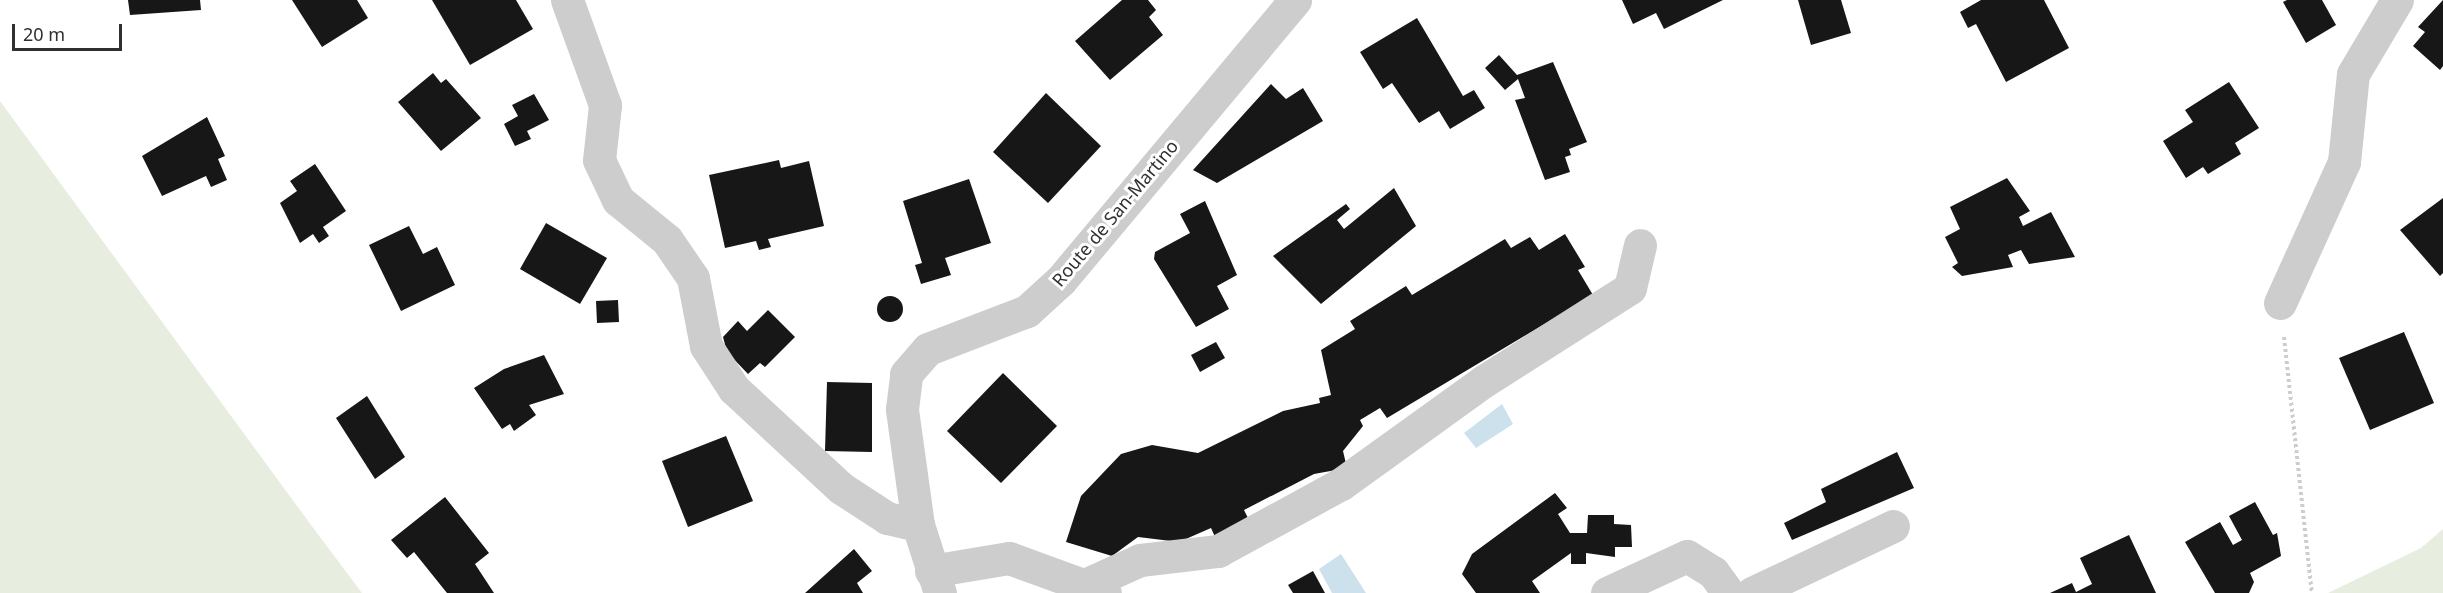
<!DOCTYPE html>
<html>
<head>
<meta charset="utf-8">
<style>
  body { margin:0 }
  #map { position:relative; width:2443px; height:593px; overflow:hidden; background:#fff; font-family:"Noto Sans",sans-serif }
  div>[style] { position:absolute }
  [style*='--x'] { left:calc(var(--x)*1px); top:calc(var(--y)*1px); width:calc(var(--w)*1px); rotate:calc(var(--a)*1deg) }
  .green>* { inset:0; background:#e7eddf }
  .water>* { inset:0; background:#cce1eb }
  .building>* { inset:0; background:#171717 }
  .round { border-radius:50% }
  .path>* { height:4px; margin-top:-2px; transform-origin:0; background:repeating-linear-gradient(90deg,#cdcdcd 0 3px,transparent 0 6px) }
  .minor>* { height:33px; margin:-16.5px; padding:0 16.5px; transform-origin:16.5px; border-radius:16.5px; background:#cdcdcd }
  span { translate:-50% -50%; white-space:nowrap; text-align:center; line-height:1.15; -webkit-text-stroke:6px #fff; paint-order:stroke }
  .street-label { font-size:18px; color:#303030 }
  .scale { position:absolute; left:12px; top:24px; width:110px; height:27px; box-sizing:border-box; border:3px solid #303030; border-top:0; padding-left:8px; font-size:18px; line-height:21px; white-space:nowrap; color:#303030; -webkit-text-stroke:4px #fff; paint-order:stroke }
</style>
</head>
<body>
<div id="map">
  <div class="green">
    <div style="clip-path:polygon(0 101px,311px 525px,362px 593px,0 593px)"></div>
    <div style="clip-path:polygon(2443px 529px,2443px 593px,2328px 593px,2421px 548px)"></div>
  </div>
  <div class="water">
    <div style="clip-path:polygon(1502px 404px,1513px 424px,1476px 448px,1464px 433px)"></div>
    <div style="clip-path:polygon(1341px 554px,1366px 593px,1332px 593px,1319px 569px)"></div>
  </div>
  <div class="building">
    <div style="clip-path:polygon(128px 0,200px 0,201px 10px,130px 15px)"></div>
    <div style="clip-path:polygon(292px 0,357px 0,368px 18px,322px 47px)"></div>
    <div style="clip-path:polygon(432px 0,516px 0,533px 29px,470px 65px)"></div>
    <div style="clip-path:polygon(1122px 0,1148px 0,1156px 10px,1149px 17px,1163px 35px,1110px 80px,1075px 41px)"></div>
    <div style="clip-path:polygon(1622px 0,1723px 0,1664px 29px,1656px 13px,1633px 24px)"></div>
    <div style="clip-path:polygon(1798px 0,1841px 0,1851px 33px,1811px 45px)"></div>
    <div style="clip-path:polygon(1981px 0,2044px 0,2069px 48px,2006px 82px,1976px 24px,1968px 28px,1960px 12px)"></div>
    <div style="clip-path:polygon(2287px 0,2322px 0,2336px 25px,2306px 43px,2283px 2px)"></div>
    <div style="clip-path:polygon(2443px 0,2443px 66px,2440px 70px,2413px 46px,2425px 32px,2418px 27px)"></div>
    <div style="clip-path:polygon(1417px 18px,1463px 96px,1474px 90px,1485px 108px,1450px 129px,1439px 111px,1419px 123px,1392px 83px,1383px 89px,1360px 52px)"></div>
    <div style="clip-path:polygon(1499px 55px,1517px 75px,1553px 62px,1587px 142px,1569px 149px,1571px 155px,1565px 157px,1570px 172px,1545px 180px,1515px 100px,1525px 98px,1518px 79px,1505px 90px,1485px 68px)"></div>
    <div style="clip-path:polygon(433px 73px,441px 83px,446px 79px,481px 118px,441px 151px,398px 102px)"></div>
    <div style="clip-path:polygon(2229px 82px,2259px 128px,2235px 143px,2241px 154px,2208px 174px,2203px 167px,2186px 178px,2163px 141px,2193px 122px,2185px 110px)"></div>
    <div style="clip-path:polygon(1271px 84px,1286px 99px,1303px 88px,1323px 121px,1217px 183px,1193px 170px)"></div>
    <div style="clip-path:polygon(1046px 93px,1101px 146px,1048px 203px,993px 152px)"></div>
    <div style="clip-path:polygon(534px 94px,549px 120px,527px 131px,531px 139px,515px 146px,504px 124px,518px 116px,512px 105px)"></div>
    <div style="clip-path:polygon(207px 117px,225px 156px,218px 159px,227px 180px,211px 187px,206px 176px,162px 196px,142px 156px)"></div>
    <div style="clip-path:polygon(779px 160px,781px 168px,809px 161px,824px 226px,768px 239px,771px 247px,759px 250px,756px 241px,725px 248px,709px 175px)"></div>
    <div style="clip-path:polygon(315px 164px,346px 211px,323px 227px,329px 236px,319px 243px,313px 234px,300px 243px,280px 203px,297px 191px,290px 181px)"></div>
    <div style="clip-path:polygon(2007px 178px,2030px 211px,2019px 217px,2023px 226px,2051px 212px,2075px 257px,2029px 264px,2021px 250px,2008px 255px,2013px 267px,1962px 276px,1952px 267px,1958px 263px,1945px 237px,1960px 229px,1950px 207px)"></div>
    <div style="clip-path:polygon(969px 179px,991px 243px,945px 258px,951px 275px,921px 284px,915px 265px,922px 263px,903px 201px)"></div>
    <div style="clip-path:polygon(1394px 188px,1416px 226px,1321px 304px,1273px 256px,1346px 204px,1350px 209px,1337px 220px,1344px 229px)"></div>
    <div style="clip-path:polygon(2443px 198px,2443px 273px,2440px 276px,2400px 230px)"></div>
    <div style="clip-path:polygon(1205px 201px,1237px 275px,1217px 286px,1229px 309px,1196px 327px,1154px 259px,1155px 252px,1190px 233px,1180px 214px)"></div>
    <div style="clip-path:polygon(546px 223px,607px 258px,580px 304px,520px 269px)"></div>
    <div style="clip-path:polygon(409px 226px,423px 254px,437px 247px,455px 285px,401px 311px,369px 245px)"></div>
    <div style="clip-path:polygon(1565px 234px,1585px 267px,1578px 270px,1593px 295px,1387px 418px,1380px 408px,1360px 420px,1363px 426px,1343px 451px,1347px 468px,1314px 474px,1244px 510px,1250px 522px,1216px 539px,1211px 528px,1179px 542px,1138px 537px,1112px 556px,1066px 542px,1081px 496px,1121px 454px,1152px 445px,1198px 453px,1283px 411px,1320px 403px,1319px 398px,1331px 395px,1321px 350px,1355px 329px,1350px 321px,1406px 286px,1412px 295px,1505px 239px,1511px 248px,1530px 237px,1539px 250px)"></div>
    <div class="round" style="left:877px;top:296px;width:26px;height:26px"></div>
    <div style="clip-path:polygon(618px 300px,619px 322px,597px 323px,596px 301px)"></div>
    <div style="clip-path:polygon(768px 310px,795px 337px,765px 367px,760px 363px,748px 374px,727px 352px,723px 337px,738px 321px,747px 331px)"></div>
    <div style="clip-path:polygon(2404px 332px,2434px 403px,2370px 430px,2339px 358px)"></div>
    <div style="clip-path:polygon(1216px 342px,1225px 358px,1200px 372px,1191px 355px)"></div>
    <div style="clip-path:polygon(544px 355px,564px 394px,529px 405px,536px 415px,514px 431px,510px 424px,502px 429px,474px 388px,504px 369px)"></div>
    <div style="clip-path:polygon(1003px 373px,1057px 426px,1001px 483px,947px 431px)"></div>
    <div style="clip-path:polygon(827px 382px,872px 383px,872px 452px,825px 451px)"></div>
    <div style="clip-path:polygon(367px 396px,405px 457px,375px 479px,336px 418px)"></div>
    <div style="clip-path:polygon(726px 436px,753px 501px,688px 527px,662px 461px)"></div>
    <div style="clip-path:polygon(1897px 452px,1914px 488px,1792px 540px,1784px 523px,1826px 502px,1821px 489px)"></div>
    <div style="clip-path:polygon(1555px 493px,1567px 508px,1558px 514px,1570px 533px,1587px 533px,1588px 515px,1614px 515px,1614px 524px,1631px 525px,1632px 547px,1615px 547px,1615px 557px,1586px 553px,1586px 564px,1571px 564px,1571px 553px,1532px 581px,1540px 593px,1476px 593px,1462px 574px,1472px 554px)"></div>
    <div style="clip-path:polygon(445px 497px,489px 553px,475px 564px,494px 593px,447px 593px,414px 552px,407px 558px,391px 540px)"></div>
    <div style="clip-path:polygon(2255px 502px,2273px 535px,2277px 533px,2281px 556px,2250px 573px,2254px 582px,2249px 593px,2215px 593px,2185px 542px,2220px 522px,2233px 545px,2242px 540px,2229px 516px)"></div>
    <div style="clip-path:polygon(2129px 535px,2156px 593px,2050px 593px,2072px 583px,2076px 592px,2092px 584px,2080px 558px)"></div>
    <div style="clip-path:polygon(854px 549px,872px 571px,857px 583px,863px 593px,805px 593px)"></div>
    <div style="clip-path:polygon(1313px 571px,1325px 593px,1293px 593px,1288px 585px)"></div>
  </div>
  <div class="path">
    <div style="--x:2284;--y:337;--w:258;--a:83.8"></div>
  </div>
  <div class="minor">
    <div style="--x:567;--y:0;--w:112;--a:70.1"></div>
    <div style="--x:605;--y:105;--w:55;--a:96.2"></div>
    <div style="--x:599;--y:160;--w:44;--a:64.6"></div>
    <div style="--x:618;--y:200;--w:63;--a:39.2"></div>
    <div style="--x:667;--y:240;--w:46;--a:55.6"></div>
    <div style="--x:693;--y:278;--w:69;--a:79.2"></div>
    <div style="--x:706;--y:346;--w:51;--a:56.9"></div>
    <div style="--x:734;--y:389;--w:146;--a:42.8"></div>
    <div style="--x:841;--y:488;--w:55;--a:33.1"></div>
    <div style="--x:887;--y:518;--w:32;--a:13"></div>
    <div style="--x:2280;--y:303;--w:155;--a:-65.6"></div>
    <div style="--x:2344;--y:162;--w:88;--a:-84.2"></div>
    <div style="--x:2353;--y:74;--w:86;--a:-59.3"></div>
    <div style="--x:931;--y:571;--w:79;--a:-9.5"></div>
    <div style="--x:1009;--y:558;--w:102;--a:20"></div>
    <div style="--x:1089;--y:583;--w:56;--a:-24.3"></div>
    <div style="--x:1140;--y:560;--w:79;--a:-6.6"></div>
    <div style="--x:1218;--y:551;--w:140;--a:-28.6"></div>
    <div style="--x:1341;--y:484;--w:176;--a:-35.8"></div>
    <div style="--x:1484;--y:381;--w:173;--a:-32.5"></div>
    <div style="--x:1630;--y:288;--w:44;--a:-76.9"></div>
    <div style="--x:940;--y:593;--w:71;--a:-107.9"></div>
    <div style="--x:918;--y:525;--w:117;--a:-97.9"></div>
    <div style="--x:902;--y:409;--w:35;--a:-83"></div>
    <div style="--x:906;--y:374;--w:33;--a:-49"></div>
    <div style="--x:928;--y:349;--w:106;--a:-21"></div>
    <div style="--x:1027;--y:311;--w:46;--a:-42.4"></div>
    <div style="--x:1061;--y:280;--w:365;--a:-50.1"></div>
    <div style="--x:1607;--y:593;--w:88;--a:-24.8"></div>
    <div style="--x:1687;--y:556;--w:31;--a:32"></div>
    <div style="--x:1713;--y:572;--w:26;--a:54"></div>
    <div style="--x:1752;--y:593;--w:156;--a:-25.4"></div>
  </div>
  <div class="street-label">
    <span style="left:1115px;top:213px;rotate:-50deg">Route de San-Martino</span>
  </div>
  <div class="scale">20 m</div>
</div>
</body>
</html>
